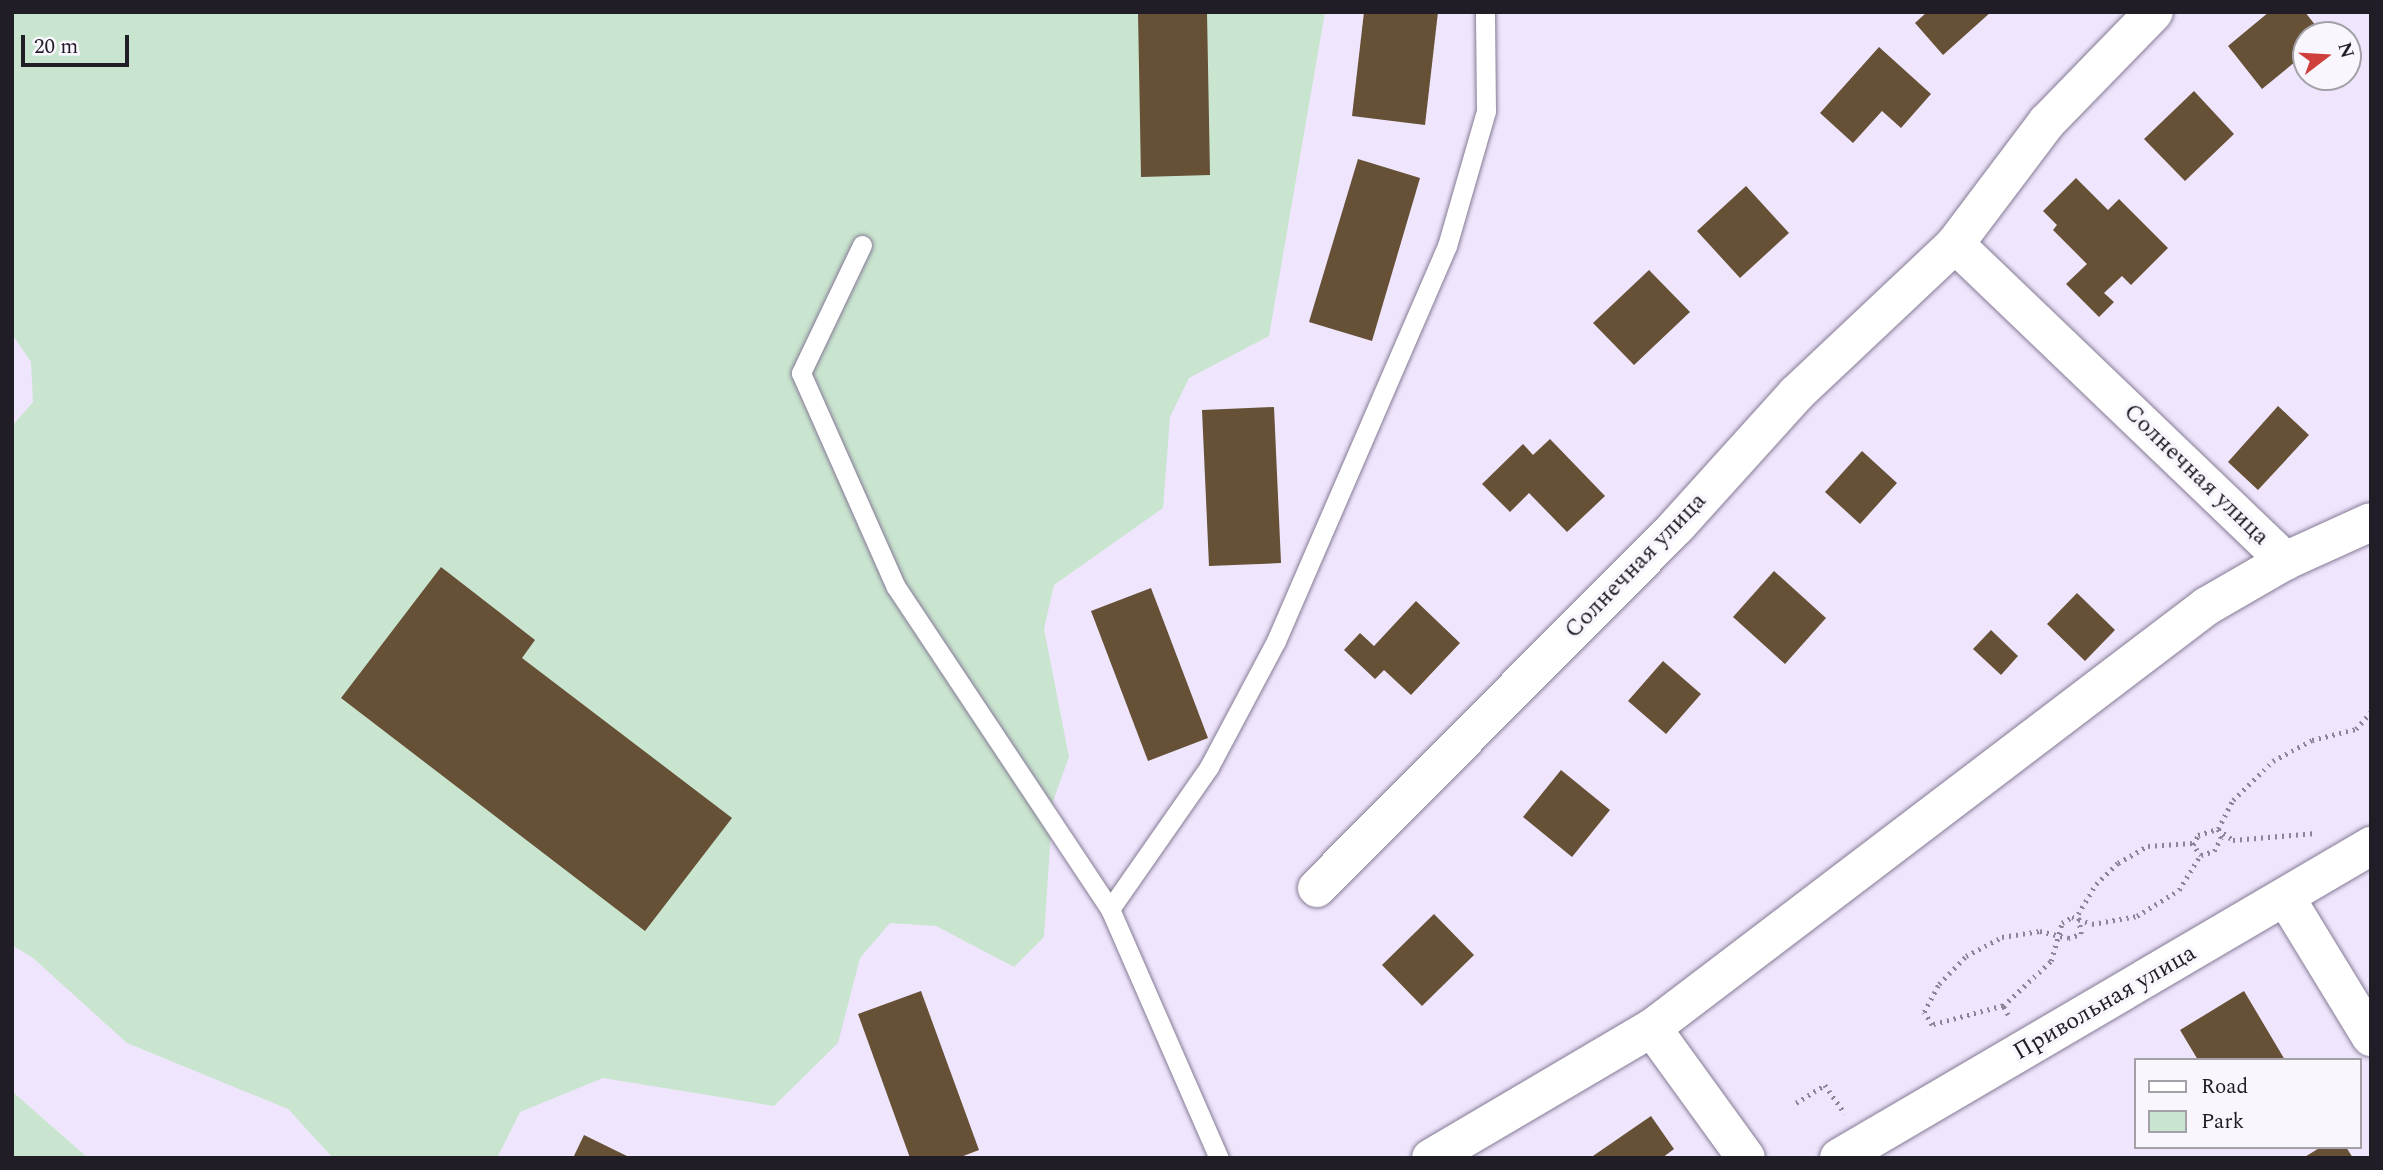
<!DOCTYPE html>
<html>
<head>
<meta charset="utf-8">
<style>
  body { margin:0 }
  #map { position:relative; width:2383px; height:1170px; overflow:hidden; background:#efe6fd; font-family:Spectral,serif }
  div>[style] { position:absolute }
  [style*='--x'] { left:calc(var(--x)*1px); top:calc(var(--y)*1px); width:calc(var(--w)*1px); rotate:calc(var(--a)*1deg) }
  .green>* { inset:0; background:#c9e5cf }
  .building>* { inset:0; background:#665036 }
  .path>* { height:4.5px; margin-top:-2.25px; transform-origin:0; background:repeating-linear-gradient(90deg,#8b8595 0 2px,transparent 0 7px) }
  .roads { filter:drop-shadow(0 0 2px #857b94) drop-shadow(0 0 2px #857b94) }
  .lane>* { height:19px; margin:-9.5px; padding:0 9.5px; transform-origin:9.5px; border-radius:9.5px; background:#fff }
  .street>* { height:38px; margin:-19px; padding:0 19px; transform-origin:19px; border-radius:19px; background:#fff }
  span { translate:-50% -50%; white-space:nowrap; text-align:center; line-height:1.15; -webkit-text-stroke:7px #f9f7fd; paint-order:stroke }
  .street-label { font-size:24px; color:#211d27 }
  .frame { position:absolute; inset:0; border:14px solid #211d27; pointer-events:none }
  .legend { position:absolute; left:2134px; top:1058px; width:228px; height:91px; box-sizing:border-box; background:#f9f7fd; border:2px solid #a3a0a7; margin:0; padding:9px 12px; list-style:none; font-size:21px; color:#211d27 }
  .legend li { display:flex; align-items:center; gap:14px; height:35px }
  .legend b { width:35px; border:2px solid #a3a0a7 }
  .north { position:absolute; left:2292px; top:21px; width:70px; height:70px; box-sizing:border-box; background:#f9f7fd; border:2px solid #a3a0a7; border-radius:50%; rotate:73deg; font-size:19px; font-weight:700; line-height:28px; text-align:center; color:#211d27 }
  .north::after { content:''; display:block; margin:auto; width:24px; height:32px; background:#cf403d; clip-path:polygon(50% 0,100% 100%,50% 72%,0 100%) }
  .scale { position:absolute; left:21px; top:35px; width:108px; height:32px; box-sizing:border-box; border:4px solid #211d27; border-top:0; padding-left:9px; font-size:21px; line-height:24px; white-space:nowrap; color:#211d27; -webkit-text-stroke:5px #f9f7fd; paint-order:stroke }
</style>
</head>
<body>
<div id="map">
  <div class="green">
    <div style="clip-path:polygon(12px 12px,1325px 12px,1269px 336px,1189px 378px,1170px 417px,1163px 508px,1054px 585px,1044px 629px,1069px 757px,1053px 801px,1044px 937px,1014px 967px,936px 926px,890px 923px,860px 958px,838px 1043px,774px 1106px,603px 1078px,520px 1112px,497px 1158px,333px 1158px,288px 1109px,127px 1043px,33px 958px,12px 945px,12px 426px,33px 402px,31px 362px,12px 334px)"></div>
    <div style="clip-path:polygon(12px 1092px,14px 1093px,88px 1158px,12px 1158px)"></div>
  </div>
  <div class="building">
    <div style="clip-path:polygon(1138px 12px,1207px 12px,1210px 175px,1141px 177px)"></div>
    <div style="clip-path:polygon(1364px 12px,1438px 12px,1425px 125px,1352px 116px)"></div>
    <div style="clip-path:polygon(1927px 12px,1991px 12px,1943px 55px,1915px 23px)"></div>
    <div style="clip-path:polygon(2269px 12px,2305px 12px,2323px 35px,2306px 35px,2306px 53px,2262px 89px,2228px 46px)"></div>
    <div style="clip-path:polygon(1879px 47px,1931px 94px,1901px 128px,1882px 111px,1853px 143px,1820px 113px)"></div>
    <div style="clip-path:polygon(2194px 91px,2234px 134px,2185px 181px,2144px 139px)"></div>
    <div style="clip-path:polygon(1358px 159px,1420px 178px,1372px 341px,1309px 322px)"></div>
    <div style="clip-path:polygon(2076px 178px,2108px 210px,2119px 199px,2168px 248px,2131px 285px,2122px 276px,2104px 293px,2114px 302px,2099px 317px,2066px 284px,2087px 264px,2053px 230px,2057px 225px,2043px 211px)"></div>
    <div style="clip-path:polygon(1746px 186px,1789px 233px,1740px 278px,1697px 231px)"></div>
    <div style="clip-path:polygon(1649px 270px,1690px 312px,1634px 365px,1593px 323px)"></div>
    <div style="clip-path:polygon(2278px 406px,2309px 435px,2258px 490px,2228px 462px)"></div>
    <div style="clip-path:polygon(1274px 407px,1281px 563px,1209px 566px,1202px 410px)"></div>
    <div style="clip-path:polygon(1550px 439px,1605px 496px,1567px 532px,1529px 493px,1510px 512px,1482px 484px,1523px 444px,1533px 455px)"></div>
    <div style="clip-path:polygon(1862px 451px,1897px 483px,1860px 524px,1825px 492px)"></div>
    <div style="clip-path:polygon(441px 567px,535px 640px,522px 658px,732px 818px,645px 931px,341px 698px)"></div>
    <div style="clip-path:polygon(1774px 571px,1826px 618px,1785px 664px,1733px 617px)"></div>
    <div style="clip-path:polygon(1151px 588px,1208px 738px,1148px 761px,1091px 611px)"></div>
    <div style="clip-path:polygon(2077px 593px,2115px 630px,2085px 661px,2047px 624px)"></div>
    <div style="clip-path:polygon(1416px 601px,1460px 643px,1411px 695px,1384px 670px,1375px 679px,1344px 650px,1360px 633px,1374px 646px)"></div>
    <div style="clip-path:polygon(1991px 630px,2018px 656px,2001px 675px,1973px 649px)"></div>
    <div style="clip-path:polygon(1663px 661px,1701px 694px,1666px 734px,1628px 701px)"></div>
    <div style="clip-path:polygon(1561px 770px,1610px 810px,1572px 857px,1523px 817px)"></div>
    <div style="clip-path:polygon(1434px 914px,1474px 955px,1422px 1006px,1382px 965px)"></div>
    <div style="clip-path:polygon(921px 991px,979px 1150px,958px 1158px,910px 1158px,858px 1014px)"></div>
    <div style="clip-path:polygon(2244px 991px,2285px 1060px,2198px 1060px,2180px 1030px)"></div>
    <div style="clip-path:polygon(1651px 1116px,1674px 1149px,1662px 1158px,1590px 1158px)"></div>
    <div style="clip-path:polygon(584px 1135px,631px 1158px,573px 1158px)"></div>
    <div style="clip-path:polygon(2321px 1147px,2346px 1147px,2353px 1158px,2303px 1158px)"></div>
  </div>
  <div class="path">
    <div style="--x:2193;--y:845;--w:11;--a:-63"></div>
    <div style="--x:2198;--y:835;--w:21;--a:-17"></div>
    <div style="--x:2218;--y:829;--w:19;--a:36"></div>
    <div style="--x:2233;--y:840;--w:83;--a:-4.8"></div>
    <div style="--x:2003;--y:1006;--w:66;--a:-43.2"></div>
    <div style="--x:2051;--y:961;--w:40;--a:-74"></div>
    <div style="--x:2062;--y:923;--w:12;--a:-31"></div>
    <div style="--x:2072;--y:917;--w:21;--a:19"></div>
    <div style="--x:2092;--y:924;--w:46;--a:-10.1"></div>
    <div style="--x:2137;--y:916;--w:49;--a:-31.8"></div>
    <div style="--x:2179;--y:890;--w:42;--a:-58.6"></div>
    <div style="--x:2008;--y:1015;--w:10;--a:-119"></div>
    <div style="--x:2003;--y:1006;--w:73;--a:165"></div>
    <div style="--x:1932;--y:1025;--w:15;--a:-122"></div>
    <div style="--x:1924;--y:1012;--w:32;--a:-62"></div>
    <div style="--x:1939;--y:984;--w:39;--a:-46"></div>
    <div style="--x:1966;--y:956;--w:41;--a:-27.8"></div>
    <div style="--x:2002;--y:937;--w:38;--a:-9"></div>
    <div style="--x:2040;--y:931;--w:29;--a:14"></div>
    <div style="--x:2068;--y:938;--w:14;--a:-17"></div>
    <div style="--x:2081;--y:934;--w:20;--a:-99"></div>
    <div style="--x:2078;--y:914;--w:35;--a:-59"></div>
    <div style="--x:2096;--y:884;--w:30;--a:-44"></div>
    <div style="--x:2118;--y:863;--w:34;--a:-30"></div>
    <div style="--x:2148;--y:846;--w:44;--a:-3.9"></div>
    <div style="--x:2192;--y:843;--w:15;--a:53"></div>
    <div style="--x:2201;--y:855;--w:14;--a:-17"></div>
    <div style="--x:2214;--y:851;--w:15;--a:-62"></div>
    <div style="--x:2221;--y:838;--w:9;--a:-108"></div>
    <div style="--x:2218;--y:829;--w:33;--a:-63"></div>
    <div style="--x:2233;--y:800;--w:56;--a:-44.3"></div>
    <div style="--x:2273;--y:761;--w:44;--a:-28.3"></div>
    <div style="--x:2312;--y:740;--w:45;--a:-14"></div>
    <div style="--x:2356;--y:729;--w:23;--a:-49"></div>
    <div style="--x:1796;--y:1103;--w:34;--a:-32"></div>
    <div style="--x:1825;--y:1085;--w:35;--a:55"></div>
  </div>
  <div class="roads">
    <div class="lane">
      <div style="--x:862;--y:245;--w:142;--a:115.5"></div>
      <div style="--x:801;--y:373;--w:234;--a:66.1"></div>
      <div style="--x:896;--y:587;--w:387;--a:56.4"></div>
      <div style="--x:1110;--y:909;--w:272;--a:66.4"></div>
      <div style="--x:1110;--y:909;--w:173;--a:-55.1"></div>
      <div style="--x:1209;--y:767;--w:143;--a:-62"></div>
      <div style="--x:1276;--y:641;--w:430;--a:-66.6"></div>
      <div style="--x:1447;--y:246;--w:141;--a:-73.9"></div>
      <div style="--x:1486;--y:111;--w:99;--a:-90.6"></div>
    </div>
    <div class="street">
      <div style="--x:1955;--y:244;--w:458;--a:43.8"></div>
      <div style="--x:1317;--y:888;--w:509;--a:-45.16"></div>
      <div style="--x:1676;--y:527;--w:179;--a:-47.9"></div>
      <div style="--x:1796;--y:394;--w:219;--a:-43.3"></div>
      <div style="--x:1955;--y:244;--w:153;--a:-53"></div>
      <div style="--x:2047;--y:122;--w:153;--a:-45.8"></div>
      <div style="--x:2286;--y:898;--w:163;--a:58.6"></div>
      <div style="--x:1652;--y:1028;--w:160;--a:54.1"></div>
      <div style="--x:1431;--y:1158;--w:256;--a:-30.5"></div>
      <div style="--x:1652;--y:1028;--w:697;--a:-37.25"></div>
      <div style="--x:2207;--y:606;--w:90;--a:-30"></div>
      <div style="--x:2285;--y:561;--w:94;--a:-24.4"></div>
      <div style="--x:1839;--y:1158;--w:617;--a:-30.39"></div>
    </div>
  </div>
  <div class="street-label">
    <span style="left:2196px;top:475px;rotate:44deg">Солнечная улица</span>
    <span style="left:1636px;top:566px;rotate:-46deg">Солнечная улица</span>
    <span style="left:2105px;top:1003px;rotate:-30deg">Привольная улица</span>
  </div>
  <div class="frame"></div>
  <ul class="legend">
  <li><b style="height:9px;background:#fff"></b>Road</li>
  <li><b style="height:19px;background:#c9e5cf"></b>Park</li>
  </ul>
  <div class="north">N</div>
  <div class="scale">20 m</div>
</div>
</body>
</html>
